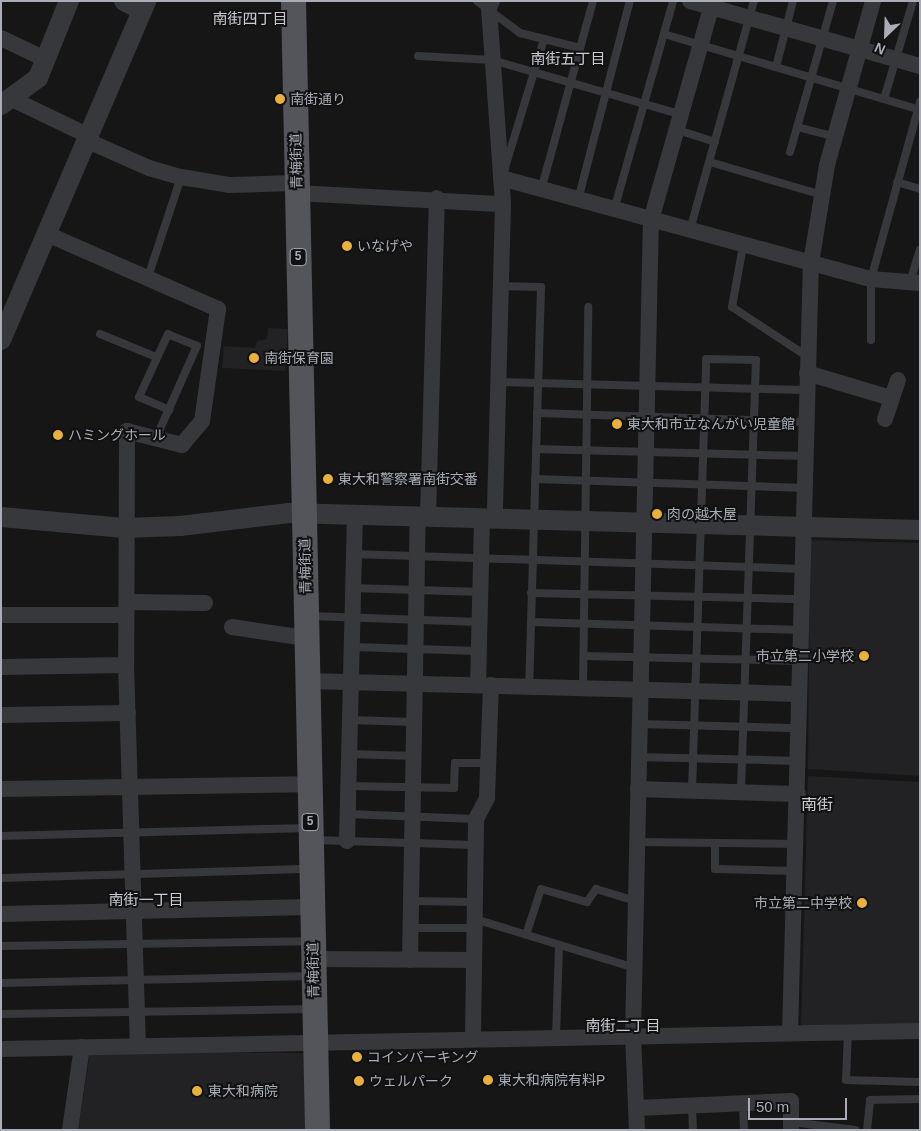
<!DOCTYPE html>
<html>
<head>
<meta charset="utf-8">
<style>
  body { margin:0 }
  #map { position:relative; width:921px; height:1131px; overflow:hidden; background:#161617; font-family:Helvetica,"Noto Sans JP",sans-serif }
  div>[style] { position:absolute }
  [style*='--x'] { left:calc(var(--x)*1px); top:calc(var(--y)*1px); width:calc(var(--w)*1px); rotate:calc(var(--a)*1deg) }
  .built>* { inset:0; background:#222224 }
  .service>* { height:8px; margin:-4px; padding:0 4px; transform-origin:4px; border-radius:4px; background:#37383c }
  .minor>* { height:16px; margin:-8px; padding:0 8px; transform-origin:8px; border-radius:8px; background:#37383c }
  .tertiary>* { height:20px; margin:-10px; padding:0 10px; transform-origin:10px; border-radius:10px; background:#37383c }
  .primary>* { height:25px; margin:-12.5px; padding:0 12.5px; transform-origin:12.5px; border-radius:12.5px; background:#53555b }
  .dots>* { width:14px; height:14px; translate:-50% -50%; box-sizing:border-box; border:2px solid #111112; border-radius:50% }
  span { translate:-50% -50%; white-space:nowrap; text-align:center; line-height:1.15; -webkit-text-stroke:4px #111112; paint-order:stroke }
  .shield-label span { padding:1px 4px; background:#111112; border:1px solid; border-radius:4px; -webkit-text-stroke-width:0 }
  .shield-label { font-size:12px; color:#a8adb7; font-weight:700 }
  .poi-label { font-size:14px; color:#a8adb7 }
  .left { translate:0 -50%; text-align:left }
  .right { translate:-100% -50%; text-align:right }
  .street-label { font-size:14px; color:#a8adb7 }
  .neighbourhood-label { font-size:15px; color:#c9ccd3 }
  .quarter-label { font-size:16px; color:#c9ccd3 }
  .frame { position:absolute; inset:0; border:2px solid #a8adb7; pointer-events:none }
  .north { position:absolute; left:861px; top:10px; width:50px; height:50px; -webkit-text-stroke:4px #111112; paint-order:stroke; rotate:204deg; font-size:14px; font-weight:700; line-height:20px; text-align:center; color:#a8adb7 }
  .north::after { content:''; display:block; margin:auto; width:18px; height:22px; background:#a8adb7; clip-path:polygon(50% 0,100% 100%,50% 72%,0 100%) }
  .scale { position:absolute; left:748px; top:1098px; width:99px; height:22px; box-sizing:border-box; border:2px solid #a8adb7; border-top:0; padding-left:6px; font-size:15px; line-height:18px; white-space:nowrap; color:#a8adb7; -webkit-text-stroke:4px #111112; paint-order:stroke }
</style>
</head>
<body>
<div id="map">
  <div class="built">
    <div style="clip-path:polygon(268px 328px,288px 329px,285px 371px,222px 368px,224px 346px,255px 348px,257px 341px,267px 339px)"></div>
    <div style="clip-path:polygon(810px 540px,920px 543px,920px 776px,808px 769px)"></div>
    <div style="clip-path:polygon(808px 776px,920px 782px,920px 1025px,801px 1029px)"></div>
    <div style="clip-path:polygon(90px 1052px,310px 1053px,310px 1130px,78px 1130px)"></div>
  </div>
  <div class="service">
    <div style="--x:477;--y:1;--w:54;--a:36.7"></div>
    <div style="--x:520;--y:33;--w:62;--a:14"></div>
    <div style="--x:664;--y:34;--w:265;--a:16.5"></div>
    <div style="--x:418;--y:56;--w:74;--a:3.1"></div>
    <div style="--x:492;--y:60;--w:198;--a:16.1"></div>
    <div style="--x:776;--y:67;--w:68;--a:-75.6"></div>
    <div style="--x:884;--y:99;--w:102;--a:-73.5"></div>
    <div style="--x:797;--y:127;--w:40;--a:14.4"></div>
    <div style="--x:678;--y:130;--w:39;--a:18"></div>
    <div style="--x:790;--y:152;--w:157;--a:-74.1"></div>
    <div style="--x:710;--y:162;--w:117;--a:16.4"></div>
    <div style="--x:504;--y:171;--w:138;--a:-73.1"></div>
    <div style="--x:897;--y:182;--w:24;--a:17"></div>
    <div style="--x:541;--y:190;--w:196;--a:-74.6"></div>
    <div style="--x:578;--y:200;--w:206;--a:-75.4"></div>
    <div style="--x:614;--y:210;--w:217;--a:-74.2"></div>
    <div style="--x:690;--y:230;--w:238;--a:-74.4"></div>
    <div style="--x:743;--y:246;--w:62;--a:100.2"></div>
    <div style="--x:732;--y:307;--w:91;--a:33.3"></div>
    <div style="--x:148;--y:277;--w:105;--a:-71.7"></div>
    <div style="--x:910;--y:282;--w:34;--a:-73"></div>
    <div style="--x:500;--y:286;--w:41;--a:1.4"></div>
    <div style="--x:541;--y:287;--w:399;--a:91.7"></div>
    <div style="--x:100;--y:334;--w:61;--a:22.3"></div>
    <div style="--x:871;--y:340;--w:61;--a:-90"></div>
    <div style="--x:871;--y:279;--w:184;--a:-74.5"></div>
    <div style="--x:498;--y:382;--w:309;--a:1.5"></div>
    <div style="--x:537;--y:413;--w:269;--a:1.9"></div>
    <div style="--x:156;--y:438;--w:101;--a:-66"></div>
    <div style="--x:197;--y:346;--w:31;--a:-158"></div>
    <div style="--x:168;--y:334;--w:69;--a:114.7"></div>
    <div style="--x:139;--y:397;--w:33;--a:23"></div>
    <div style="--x:536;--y:449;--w:269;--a:1.5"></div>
    <div style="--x:535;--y:479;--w:270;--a:1.9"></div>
    <div style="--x:354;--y:554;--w:449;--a:1.9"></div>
    <div style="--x:353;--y:588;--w:127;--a:1.8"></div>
    <div style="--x:531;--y:593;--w:271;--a:1.3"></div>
    <div style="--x:309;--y:616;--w:171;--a:2"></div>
    <div style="--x:531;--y:622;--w:270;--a:1.7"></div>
    <div style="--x:352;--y:647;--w:127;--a:1.8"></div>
    <div style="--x:584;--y:656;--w:217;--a:1.3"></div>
    <div style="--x:583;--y:688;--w:381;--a:-89.2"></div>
    <div style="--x:350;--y:720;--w:64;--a:1.8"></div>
    <div style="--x:640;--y:724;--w:158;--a:1.5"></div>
    <div style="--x:349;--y:754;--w:65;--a:1.8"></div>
    <div style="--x:639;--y:757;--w:159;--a:1.4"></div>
    <div style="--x:348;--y:786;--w:106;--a:1.1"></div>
    <div style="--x:454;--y:788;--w:25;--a:-88"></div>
    <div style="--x:455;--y:763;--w:33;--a:0"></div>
    <div style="--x:692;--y:790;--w:431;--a:-88.1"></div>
    <div style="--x:706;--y:359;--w:50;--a:1.1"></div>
    <div style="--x:756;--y:360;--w:432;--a:92"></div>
    <div style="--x:347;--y:814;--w:129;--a:2.2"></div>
    <div style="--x:1;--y:836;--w:307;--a:-1.5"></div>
    <div style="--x:313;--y:840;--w:163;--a:1.8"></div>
    <div style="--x:637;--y:842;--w:159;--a:0.7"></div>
    <div style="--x:715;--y:844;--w:25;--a:90"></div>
    <div style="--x:715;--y:869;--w:80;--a:1.4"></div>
    <div style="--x:1;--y:878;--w:308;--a:-1.7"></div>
    <div style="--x:411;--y:901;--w:64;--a:0.9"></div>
    <div style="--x:475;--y:919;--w:167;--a:17"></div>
    <div style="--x:410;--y:928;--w:65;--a:0"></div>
    <div style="--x:526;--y:935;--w:48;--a:-71.9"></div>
    <div style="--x:541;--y:889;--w:48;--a:15.8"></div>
    <div style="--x:587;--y:902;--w:16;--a:-55"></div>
    <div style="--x:596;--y:889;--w:42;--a:16.7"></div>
    <div style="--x:1;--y:946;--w:310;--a:-0.9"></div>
    <div style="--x:1;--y:983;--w:311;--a:-1.3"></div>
    <div style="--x:1;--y:1014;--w:311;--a:-0.9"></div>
    <div style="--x:848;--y:1032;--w:48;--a:92.4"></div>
    <div style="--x:846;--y:1080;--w:74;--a:1.5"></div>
    <div style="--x:556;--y:1037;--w:92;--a:-88.1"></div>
    <div style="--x:743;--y:1103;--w:27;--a:88"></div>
    <div style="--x:692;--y:1104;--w:26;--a:88"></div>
    <div style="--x:791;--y:1122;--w:65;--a:7"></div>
    <div style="--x:867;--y:1130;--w:30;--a:-84"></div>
    <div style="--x:870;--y:1100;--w:50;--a:-1.1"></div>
  </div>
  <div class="minor">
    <div style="--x:492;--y:1;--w:8;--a:113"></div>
    <div style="--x:489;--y:8;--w:196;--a:85.9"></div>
    <div style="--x:503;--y:204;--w:315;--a:91.5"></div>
    <div style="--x:690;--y:1;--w:239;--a:15.8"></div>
    <div style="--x:1;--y:38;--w:51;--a:25.6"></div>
    <div style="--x:10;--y:98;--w:88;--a:25.7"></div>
    <div style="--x:88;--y:141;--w:67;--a:23.9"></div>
    <div style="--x:149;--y:168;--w:33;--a:16"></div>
    <div style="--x:181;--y:177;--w:50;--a:9.3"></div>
    <div style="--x:230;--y:185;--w:66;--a:-1.7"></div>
    <div style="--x:501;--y:178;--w:384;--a:15.3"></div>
    <div style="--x:871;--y:279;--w:49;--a:4.7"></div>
    <div style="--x:297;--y:193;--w:206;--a:3.1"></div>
    <div style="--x:47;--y:234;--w:187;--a:23.7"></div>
    <div style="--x:218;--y:309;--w:113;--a:98.1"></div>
    <div style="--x:202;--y:421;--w:31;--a:130"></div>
    <div style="--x:182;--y:445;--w:57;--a:-165.7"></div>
    <div style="--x:127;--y:431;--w:234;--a:90.2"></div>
    <div style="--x:126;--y:665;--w:381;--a:88.2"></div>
    <div style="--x:807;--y:373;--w:88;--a:16.6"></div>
    <div style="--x:885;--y:419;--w:41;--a:-71.6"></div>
    <div style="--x:428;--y:517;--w:319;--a:-88.4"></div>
    <div style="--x:127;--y:602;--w:78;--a:0.7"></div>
    <div style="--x:1;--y:615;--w:125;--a:0"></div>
    <div style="--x:232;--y:627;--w:75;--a:8.5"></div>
    <div style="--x:1;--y:667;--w:125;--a:-0.9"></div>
    <div style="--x:307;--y:681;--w:492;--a:1.5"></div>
    <div style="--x:478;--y:685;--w:166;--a:-88.6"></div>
    <div style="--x:1;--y:715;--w:127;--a:-0.9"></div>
    <div style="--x:1;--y:789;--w:308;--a:-0.9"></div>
    <div style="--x:638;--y:789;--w:160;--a:1.8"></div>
    <div style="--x:347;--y:841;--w:326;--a:-88.6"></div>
    <div style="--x:1;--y:914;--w:311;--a:-1.3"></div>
    <div style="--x:313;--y:959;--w:161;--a:0.4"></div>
    <div style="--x:410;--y:960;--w:443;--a:-89"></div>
    <div style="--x:790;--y:1033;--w:770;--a:-88.44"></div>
    <div style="--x:811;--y:263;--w:99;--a:-80.7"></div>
    <div style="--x:827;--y:165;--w:170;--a:-74.3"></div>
    <div style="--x:473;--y:1039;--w:220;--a:-89.2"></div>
    <div style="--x:476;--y:819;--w:24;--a:-62"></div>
    <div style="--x:487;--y:798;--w:113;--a:-88"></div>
    <div style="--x:1;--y:1049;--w:919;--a:-1.12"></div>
    <div style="--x:637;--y:1108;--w:154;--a:-2.6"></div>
    <div style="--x:791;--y:1101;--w:29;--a:90"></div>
    <div style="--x:70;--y:1130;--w:84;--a:-81.8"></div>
    <div style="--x:637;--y:1130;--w:94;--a:-92.4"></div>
    <div style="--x:633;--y:1036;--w:816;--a:-88.74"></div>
    <div style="--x:651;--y:220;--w:228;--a:-74.2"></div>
  </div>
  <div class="tertiary">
    <div style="--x:124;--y:1;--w:20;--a:27"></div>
    <div style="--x:1;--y:105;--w:46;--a:-36.1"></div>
    <div style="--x:38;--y:78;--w:83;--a:-68.1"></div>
    <div style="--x:1;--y:340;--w:369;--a:-66.8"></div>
    <div style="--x:1;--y:517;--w:124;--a:5.1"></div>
    <div style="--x:125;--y:528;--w:55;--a:-2.1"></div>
    <div style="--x:180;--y:526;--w:110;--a:-6.8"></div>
    <div style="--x:289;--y:513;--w:631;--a:1.54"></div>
  </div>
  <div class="primary">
    <div style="--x:293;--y:1;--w:1129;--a:88.78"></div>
  </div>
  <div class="dots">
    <div style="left:280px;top:99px;background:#e9b13c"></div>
    <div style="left:347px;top:246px;background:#e9b13c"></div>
    <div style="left:254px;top:358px;background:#e9b13c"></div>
    <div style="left:617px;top:424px;background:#e9b13c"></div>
    <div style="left:58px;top:435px;background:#e9b13c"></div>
    <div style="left:328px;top:479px;background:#e9b13c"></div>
    <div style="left:657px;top:514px;background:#e9b13c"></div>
    <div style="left:864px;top:656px;background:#e9b13c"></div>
    <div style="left:862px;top:903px;background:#e9b13c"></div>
    <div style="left:357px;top:1057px;background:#e9b13c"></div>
    <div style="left:488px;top:1080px;background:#e9b13c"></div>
    <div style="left:359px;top:1081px;background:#e9b13c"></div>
    <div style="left:197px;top:1091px;background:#e9b13c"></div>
  </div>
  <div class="shield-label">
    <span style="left:298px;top:257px">5</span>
    <span style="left:310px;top:822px">5</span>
  </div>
  <div class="poi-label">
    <span class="left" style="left:290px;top:99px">南街通り</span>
    <span class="left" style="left:357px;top:246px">いなげや</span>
    <span class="left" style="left:264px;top:358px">南街保育園</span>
    <span class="left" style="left:627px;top:424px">東大和市立なんがい児童館</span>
    <span class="left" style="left:68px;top:435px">ハミングホール</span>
    <span class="left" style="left:338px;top:479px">東大和警察署南街交番</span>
    <span class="left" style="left:667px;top:514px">肉の越木屋</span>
    <span class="right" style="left:854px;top:656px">市立第二小学校</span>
    <span class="right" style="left:852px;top:903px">市立第二中学校</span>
    <span class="left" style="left:367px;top:1057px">コインパーキング</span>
    <span class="left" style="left:498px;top:1080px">東大和病院有料P</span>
    <span class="left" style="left:369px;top:1081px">ウェルパーク</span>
    <span class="left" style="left:208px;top:1091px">東大和病院</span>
  </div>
  <div class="street-label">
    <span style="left:296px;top:161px;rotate:-91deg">青梅街道</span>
    <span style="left:305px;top:566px;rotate:-91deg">青梅街道</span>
    <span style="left:313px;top:970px;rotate:-91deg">青梅街道</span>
  </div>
  <div class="neighbourhood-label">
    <span style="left:250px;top:19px">南街四丁目</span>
    <span style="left:568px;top:59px">南街五丁目</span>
    <span style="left:146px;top:900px">南街一丁目</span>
    <span style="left:623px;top:1026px">南街二丁目</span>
  </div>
  <div class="quarter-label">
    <span style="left:817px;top:805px">南街</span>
  </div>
  <div class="frame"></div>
  <div class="north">N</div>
  <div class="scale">50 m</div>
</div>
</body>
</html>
